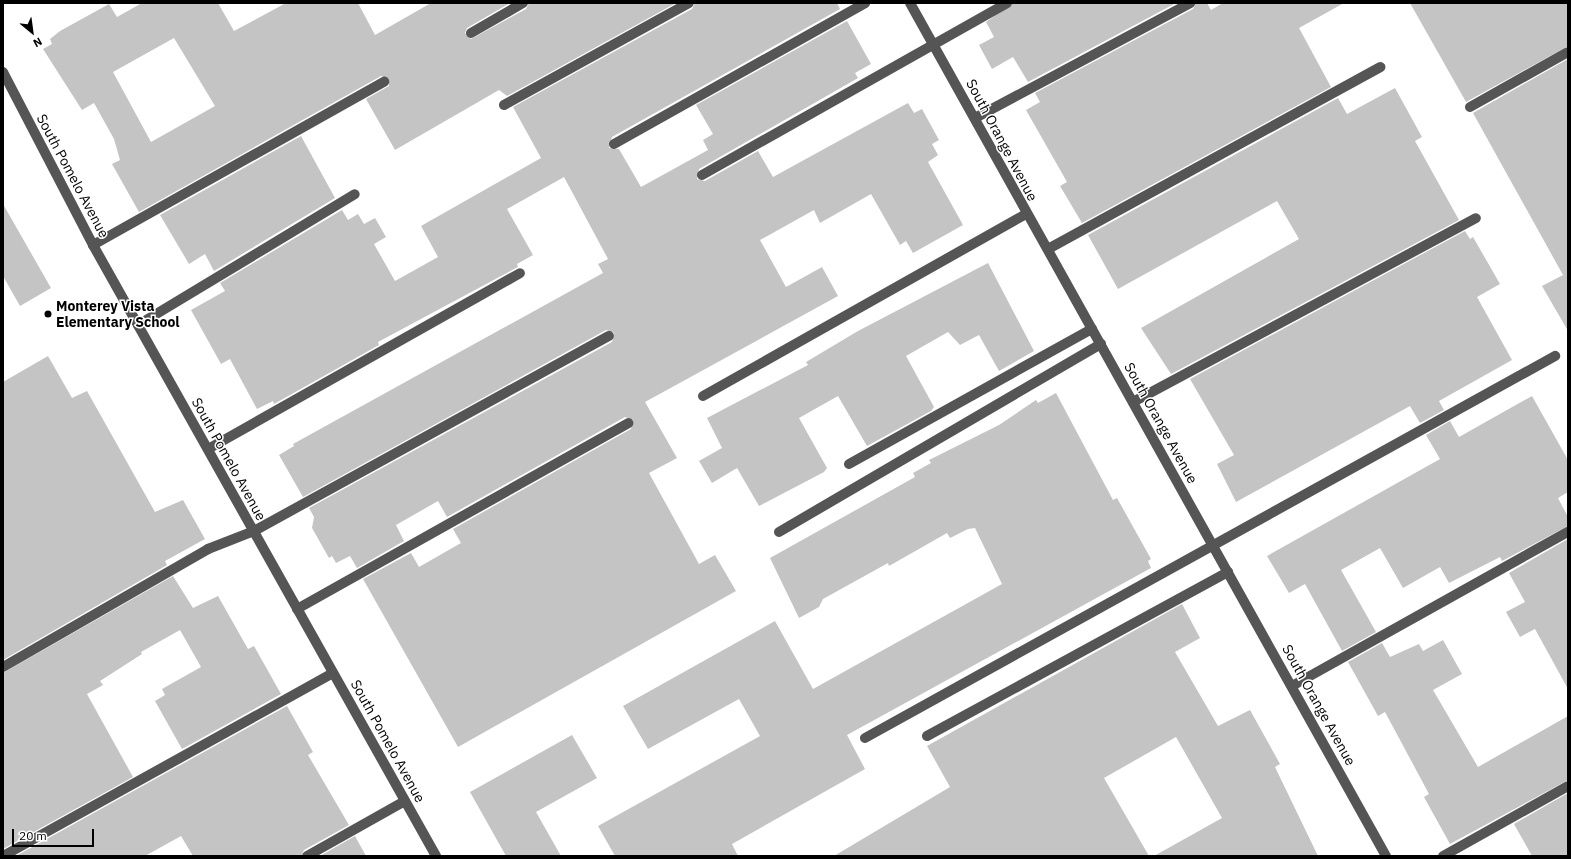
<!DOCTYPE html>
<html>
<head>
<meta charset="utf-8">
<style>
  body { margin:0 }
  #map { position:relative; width:1571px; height:859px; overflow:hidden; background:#fff; font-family:"IBM Plex Sans",sans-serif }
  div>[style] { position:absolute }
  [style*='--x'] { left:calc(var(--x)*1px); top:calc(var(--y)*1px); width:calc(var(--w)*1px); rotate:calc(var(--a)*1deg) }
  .building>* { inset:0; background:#c4c4c4 }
  .minor>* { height:10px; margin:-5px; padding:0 5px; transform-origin:5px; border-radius:5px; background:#555 }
  .dots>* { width:11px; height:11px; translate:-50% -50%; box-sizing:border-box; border:2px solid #fff; border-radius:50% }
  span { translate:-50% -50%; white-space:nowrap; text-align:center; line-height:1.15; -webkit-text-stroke:3px #fff; paint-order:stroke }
  .street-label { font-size:14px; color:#000 }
  .poi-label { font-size:14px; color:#000; font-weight:700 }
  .left { translate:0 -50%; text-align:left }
  .frame { position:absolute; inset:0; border:4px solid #000; pointer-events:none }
  .north { position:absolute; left:12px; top:12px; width:40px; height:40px; -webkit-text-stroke:3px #fff; paint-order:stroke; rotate:151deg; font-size:11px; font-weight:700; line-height:16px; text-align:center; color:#000 }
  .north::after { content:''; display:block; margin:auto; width:14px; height:18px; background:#000; clip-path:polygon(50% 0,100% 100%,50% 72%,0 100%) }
  .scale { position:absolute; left:12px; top:829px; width:82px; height:18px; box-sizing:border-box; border:2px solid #000; border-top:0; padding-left:5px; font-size:12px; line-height:14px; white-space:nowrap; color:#000; -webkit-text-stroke:3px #fff; paint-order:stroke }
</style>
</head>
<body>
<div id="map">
  <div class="building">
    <div style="clip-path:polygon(evenodd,142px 3px,218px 3px,234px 31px,286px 3px,358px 3px,375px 35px,431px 3px,510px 3px,467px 28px,465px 33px,471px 39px,526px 9px,529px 3px,676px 3px,507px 96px,499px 90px,395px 150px,366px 99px,389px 86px,389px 79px,381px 76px,139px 212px,112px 164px,120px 160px,114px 139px,94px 103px,82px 110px,43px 49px,52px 44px,50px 39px,60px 31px,109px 4px,117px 17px,142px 3px,174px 38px,215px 106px,151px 142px,113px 72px,174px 38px)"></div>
    <div style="clip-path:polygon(695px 3px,837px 3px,840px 9px,612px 137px,609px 148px,619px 149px,641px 187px,708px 150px,703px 140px,713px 134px,696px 105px,847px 21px,871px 64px,855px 73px,858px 78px,699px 169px,697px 179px,705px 181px,758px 151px,773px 177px,908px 103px,914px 113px,922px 109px,939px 140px,932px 144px,938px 155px,928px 162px,963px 225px,913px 253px,906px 241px,900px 245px,871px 194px,820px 223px,814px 210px,760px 240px,786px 287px,822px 267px,838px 296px,645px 402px,677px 458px,649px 473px,699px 564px,715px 555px,736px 591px,458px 747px,363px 579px,411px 553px,419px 567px,461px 543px,453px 529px,631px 429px,633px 420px,625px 417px,447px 517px,438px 501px,396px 525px,404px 541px,357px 568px,350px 556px,336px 563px,332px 556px,329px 558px,312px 528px,314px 517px,309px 508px,612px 342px,614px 333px,606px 330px,303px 497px,279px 455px,294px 446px,293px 444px,603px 273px,598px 264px,608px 259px,564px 177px,507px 209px,533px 255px,517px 264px,518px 267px,378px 342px,379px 345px,274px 404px,273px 401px,257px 409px,230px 359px,221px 364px,191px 310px,225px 291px,220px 283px,342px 210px,348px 220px,358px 214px,364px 224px,375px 218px,386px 237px,374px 244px,395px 281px,438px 257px,421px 226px,541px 158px,513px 107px,692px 9px)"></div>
    <div style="clip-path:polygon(1013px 3px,1176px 3px,1028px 82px,1013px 57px,992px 69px,979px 45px,994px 37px,986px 22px)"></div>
    <div style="clip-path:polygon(1196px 3px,1207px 3px,1211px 10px,1223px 3px,1344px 3px,1299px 28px,1331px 87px,1082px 223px,1060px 186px,1067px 182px,1026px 110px,1040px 102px,1035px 93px,1193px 9px)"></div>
    <div style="clip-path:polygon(1410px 3px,1568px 3px,1568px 46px,1466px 102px)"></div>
    <div style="clip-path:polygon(1568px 59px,1568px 331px,1542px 286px,1563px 275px,1473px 113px)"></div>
    <div style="clip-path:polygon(1395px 88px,1422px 137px,1415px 141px,1459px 220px,1171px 374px,1141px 328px,1299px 239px,1277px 201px,1118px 289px,1088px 235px,1338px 98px,1347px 114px)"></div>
    <div style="clip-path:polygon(301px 136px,335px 198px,214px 271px,205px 254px,189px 264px,160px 215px)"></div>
    <div style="clip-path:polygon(3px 204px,51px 288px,20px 306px,3px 276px)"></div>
    <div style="clip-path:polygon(1465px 231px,1470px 239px,1473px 237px,1500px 284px,1477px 297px,1512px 360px,1439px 401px,1444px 410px,1420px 423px,1410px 406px,1236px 502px,1217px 464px,1234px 455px,1190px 379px)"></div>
    <div style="clip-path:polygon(988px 263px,1034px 351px,999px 371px,979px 335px,960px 345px,948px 332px,906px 356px,934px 407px,931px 411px,867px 446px,838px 396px,799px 418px,827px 468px,824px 472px,759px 506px,737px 468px,712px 483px,699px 461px,722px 448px,707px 418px,808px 365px,806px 362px,858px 331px)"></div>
    <div style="clip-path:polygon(48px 356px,72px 398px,87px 391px,155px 512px,183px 500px,205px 539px,165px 561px,167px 565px,3px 660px,3px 382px)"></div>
    <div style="clip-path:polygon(1056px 393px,1113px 500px,1117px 498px,1151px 559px,1148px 561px,1151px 568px,847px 735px,865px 769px,732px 844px,738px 856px,615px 856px,598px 826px,760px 736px,739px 699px,648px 749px,623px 706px,775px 621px,813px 689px,1002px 584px,975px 528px,968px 529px,950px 538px,947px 533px,889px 566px,888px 563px,823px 599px,819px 607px,799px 618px,770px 558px,915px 477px,913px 473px,931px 463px,929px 460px,999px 425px,1036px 400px,1038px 403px)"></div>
    <div style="clip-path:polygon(1532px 396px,1568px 460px,1568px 492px,1558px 498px,1568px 517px,1568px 526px,1502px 561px,1500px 557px,1449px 583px,1440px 567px,1403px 588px,1380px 548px,1341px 570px,1376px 632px,1342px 651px,1305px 584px,1289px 593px,1267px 556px,1440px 459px,1426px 435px,1450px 421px,1459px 437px)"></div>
    <div style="clip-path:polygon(1568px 539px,1568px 689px,1535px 629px,1520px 637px,1506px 612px,1525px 602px,1509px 573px)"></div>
    <div style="clip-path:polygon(173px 576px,193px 608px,218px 596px,248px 649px,254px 646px,281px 694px,182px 749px,155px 701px,165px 695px,162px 689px,201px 667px,180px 630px,141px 652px,142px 654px,100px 681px,103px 685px,87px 694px,133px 777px,3px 849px,3px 673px)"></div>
    <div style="clip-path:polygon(1182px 604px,1200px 638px,1175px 652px,1218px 726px,1250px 710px,1280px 764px,1275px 767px,1318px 856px,1154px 856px,1222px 818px,1176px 737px,1104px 778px,1149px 856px,834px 856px,950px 787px,927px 746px)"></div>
    <div style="clip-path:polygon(1443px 640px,1462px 674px,1433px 690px,1478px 767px,1568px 716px,1568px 780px,1450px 844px,1424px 797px,1429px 794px,1385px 712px,1378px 716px,1348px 662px,1382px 643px,1390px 657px,1419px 644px,1423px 651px)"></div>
    <div style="clip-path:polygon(287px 706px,313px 752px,308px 755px,349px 825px,304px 850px,301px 856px,193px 856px,181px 836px,145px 856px,16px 856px)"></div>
    <div style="clip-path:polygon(572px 735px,597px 778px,536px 812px,561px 856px,506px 856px,470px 792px)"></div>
    <div style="clip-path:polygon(1568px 793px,1568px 856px,1532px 856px,1514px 824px)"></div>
    <div style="clip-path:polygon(355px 836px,366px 856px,320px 856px)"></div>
  </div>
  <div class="minor">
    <div style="--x:910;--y:3;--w:977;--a:60.84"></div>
    <div style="--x:471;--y:33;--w:60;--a:-30"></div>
    <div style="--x:3;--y:72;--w:195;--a:62.5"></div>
    <div style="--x:93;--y:245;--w:701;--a:60.69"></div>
    <div style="--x:504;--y:105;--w:211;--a:-28.9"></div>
    <div style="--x:1470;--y:107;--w:112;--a:-29.3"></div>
    <div style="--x:975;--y:118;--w:244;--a:-28.1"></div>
    <div style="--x:614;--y:144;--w:288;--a:-29.3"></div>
    <div style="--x:702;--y:175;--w:350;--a:-29.4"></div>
    <div style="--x:93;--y:245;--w:334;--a:-29.3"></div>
    <div style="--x:1048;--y:249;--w:379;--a:-28.7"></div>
    <div style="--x:138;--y:325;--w:253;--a:-31.1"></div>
    <div style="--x:703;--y:396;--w:371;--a:-29.4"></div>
    <div style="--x:1133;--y:402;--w:389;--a:-28.2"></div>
    <div style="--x:208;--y:449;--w:358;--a:-29.4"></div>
    <div style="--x:849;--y:464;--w:278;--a:-29.1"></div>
    <div style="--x:779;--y:532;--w:373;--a:-30.3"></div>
    <div style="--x:297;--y:609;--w:380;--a:-29.3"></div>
    <div style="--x:3;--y:667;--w:237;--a:-29.9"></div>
    <div style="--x:208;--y:549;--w:49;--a:-21.4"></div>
    <div style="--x:254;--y:531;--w:405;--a:-28.8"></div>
    <div style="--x:1292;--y:686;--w:316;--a:-29.2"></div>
    <div style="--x:927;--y:736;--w:343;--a:-28.6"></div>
    <div style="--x:865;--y:738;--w:789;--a:-28.97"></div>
    <div style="--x:3;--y:856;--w:377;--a:-29"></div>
    <div style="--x:307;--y:856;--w:112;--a:-29.3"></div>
    <div style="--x:1443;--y:856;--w:143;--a:-29.2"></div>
  </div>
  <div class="dots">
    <div style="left:48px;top:314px;background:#000"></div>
  </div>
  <div class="street-label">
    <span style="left:1002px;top:140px;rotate:62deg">South Orange Avenue</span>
    <span style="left:73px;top:176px;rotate:62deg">South Pomelo Avenue</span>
    <span style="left:1161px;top:423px;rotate:61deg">South Orange Avenue</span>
    <span style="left:229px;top:459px;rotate:61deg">South Pomelo Avenue</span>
    <span style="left:1319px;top:705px;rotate:61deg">South Orange Avenue</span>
    <span style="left:388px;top:741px;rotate:61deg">South Pomelo Avenue</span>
  </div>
  <div class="poi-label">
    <span class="left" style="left:56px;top:314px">Monterey Vista<br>Elementary School</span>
  </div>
  <div class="frame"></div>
  <div class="north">N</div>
  <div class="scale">20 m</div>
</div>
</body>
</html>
